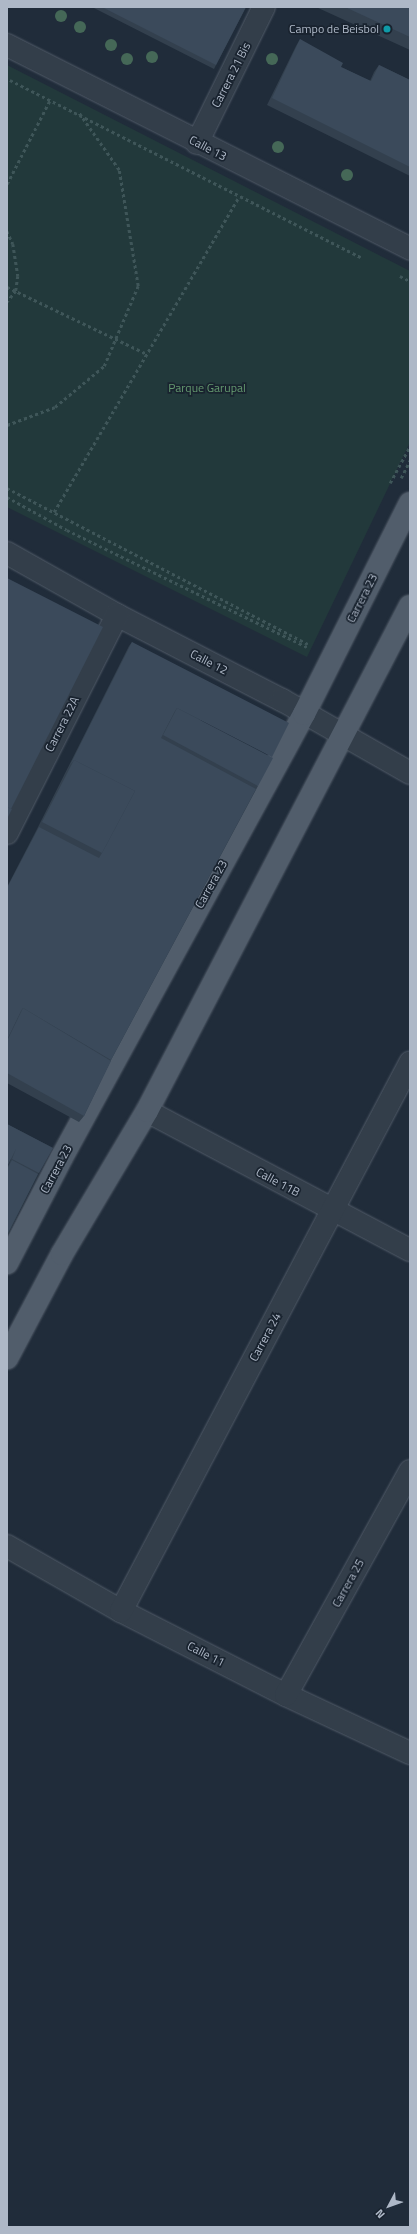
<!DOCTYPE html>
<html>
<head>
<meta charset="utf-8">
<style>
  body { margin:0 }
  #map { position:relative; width:417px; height:2234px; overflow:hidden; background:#202c3a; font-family:"Titillium Web",sans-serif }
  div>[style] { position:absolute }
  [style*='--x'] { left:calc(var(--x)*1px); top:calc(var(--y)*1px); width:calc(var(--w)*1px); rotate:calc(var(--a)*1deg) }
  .green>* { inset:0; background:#22393b }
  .path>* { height:2.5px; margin-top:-1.25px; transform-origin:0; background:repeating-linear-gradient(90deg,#3f5659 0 3px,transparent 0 6px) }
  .roads { filter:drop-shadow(0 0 1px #515b68) drop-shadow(0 0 1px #515b68) }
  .minor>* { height:22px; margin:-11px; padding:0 11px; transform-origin:11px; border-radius:11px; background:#333e4a }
  .major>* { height:22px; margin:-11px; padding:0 11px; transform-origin:11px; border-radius:11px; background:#515d6b }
  .trees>* { width:12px; height:12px; margin:-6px; border-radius:50%; background:#456857 }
  .wall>* { inset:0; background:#33404e }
  .building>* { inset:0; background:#3b4a5b }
  .dots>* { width:11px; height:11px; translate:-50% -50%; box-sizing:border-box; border:2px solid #19232f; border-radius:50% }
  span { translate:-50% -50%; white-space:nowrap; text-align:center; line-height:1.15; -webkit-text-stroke:3.5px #19232f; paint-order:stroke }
  .poi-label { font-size:12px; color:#aeb8c7 }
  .right { translate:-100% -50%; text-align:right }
  .street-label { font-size:12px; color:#aeb8c7 }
  .park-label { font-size:12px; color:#64996f }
  .frame { position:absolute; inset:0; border:8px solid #aeb8c7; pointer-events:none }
  .north { position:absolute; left:369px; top:2186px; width:40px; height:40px; -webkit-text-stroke:3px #19232f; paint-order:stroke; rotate:229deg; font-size:11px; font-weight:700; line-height:16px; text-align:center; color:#aeb8c7 }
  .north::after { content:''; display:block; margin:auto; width:14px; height:18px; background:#aeb8c7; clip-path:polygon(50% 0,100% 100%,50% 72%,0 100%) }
</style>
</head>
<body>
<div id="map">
  <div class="green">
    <div style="clip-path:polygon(7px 65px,410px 271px,410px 442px,307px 657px,7px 507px)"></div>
  </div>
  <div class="path">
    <div style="--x:10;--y:80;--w:393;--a:26.8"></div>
    <div style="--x:7;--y:184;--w:94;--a:-62.9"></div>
    <div style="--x:7;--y:231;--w:14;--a:65"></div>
    <div style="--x:13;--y:244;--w:32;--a:81"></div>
    <div style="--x:18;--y:276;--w:15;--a:98"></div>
    <div style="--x:16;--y:291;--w:14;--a:129"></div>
    <div style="--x:400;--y:276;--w:11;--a:27"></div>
    <div style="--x:7;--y:287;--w:155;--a:25.6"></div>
    <div style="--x:7;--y:425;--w:51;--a:-20.6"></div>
    <div style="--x:55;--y:407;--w:64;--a:-39.9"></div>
    <div style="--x:104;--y:366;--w:87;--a:-67"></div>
    <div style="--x:138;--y:286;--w:118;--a:-99.3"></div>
    <div style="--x:119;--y:170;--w:70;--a:-125.1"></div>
    <div style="--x:401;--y:478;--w:20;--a:-63"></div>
    <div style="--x:390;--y:483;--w:42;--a:-61.6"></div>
    <div style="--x:7;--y:488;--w:339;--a:27.4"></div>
    <div style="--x:7;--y:497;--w:68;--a:28.8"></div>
    <div style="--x:67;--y:530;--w:267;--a:26"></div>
    <div style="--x:54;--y:512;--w:365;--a:-59.6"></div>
  </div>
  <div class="roads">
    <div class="minor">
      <div style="--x:7;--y:45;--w:452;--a:26.8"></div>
      <div style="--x:197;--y:143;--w:152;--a:-63.8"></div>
      <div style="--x:7;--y:553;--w:126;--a:29.4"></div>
      <div style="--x:117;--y:615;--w:186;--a:27.3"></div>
      <div style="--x:282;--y:700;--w:147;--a:29.7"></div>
      <div style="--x:7;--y:833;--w:244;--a:-63.2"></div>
      <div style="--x:147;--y:1111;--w:297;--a:27.9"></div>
      <div style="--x:7;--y:1546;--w:131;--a:29.7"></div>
      <div style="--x:121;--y:1611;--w:185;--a:27"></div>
      <div style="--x:286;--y:1695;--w:137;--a:25.1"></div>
      <div style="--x:121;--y:1611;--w:620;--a:-62.19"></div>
      <div style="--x:286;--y:1695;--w:256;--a:-61"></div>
    </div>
    <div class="major">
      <div style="--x:7;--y:1263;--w:119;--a:-62.6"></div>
      <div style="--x:62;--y:1157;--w:505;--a:-61.35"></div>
      <div style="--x:304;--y:714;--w:236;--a:-63.3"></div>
      <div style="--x:7;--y:1358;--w:118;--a:-62.1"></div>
      <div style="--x:62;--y:1254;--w:166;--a:-59.3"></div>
      <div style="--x:147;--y:1111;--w:569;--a:-62.49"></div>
    </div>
  </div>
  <div class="trees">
    <div style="left:61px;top:16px"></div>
    <div style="left:80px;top:27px"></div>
    <div style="left:111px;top:45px"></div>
    <div style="left:152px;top:57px"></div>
    <div style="left:127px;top:59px"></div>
    <div style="left:272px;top:59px"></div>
    <div style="left:278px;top:147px"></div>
    <div style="left:347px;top:175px"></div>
  </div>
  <div class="wall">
    <div style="clip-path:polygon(92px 7px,246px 7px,216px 65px,214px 69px)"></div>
    <div style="clip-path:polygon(316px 7px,410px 7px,410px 50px)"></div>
    <div style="clip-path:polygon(300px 39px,341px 67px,370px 81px,374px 72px,379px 65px,410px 80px,410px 176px,267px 105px,296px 46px)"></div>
    <div style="clip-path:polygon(132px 642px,258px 786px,111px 1060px,84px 1116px,79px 1122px,7px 1083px,7px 887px,36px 831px,129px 646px)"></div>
    <div style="clip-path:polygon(7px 1124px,53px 1148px,38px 1174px,7px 1236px,7px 1168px,11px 1159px)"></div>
  </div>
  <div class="building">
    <div style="clip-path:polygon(102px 7px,246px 7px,216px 65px)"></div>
    <div style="clip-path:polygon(345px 7px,410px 7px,410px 37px)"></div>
    <div style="clip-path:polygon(300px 39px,343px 63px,341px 67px,371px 81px,379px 65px,410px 80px,410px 167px,272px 98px)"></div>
    <div style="clip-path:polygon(7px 578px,103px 627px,11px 809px,7px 807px)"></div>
    <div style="clip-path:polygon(132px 642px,289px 723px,272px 757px,177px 708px,175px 711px,161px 738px,256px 789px,111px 1060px,23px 1008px,21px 1011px,7px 1040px,7px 888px,39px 827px,99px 858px,102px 853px,135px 791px,74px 760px,70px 765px)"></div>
    <div style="clip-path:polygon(177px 708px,273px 758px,258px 786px,163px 735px)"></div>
    <div style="clip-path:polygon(74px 760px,135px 791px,102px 853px,42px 822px)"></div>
    <div style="clip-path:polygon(7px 807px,12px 809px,7px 819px)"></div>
    <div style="clip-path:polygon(23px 1008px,111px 1061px,84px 1116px,7px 1073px,7px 1041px)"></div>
    <div style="clip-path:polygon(7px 1124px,53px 1148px,39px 1173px,12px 1159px,16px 1149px,7px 1167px)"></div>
    <div style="clip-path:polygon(12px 1160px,38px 1174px,8px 1233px,7px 1232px,7px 1169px)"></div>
  </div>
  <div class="dots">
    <div style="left:387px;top:29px;background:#0f9aa8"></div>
  </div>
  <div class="poi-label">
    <span class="right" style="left:379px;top:29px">Campo de Beisbol</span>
  </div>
  <div class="street-label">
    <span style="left:231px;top:75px;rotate:-63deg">Carrera 21 Bis</span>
    <span style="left:208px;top:148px;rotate:27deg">Calle 13</span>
    <span style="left:362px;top:598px;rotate:-63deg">Carrera 23</span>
    <span style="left:209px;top:662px;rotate:27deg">Calle 12</span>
    <span style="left:62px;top:724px;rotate:-63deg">Carrera 22A</span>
    <span style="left:211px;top:884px;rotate:-61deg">Carrera 23</span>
    <span style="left:56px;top:1169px;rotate:-62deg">Carrera 23</span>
    <span style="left:278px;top:1182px;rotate:28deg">Calle 11B</span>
    <span style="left:265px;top:1337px;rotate:-62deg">Carrera 24</span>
    <span style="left:348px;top:1583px;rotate:-61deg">Carrera 25</span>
    <span style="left:206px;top:1654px;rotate:27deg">Calle 11</span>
  </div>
  <div class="park-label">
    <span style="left:207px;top:388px">Parque Garupal</span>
  </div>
  <div class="frame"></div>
  <div class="north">N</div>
</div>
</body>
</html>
